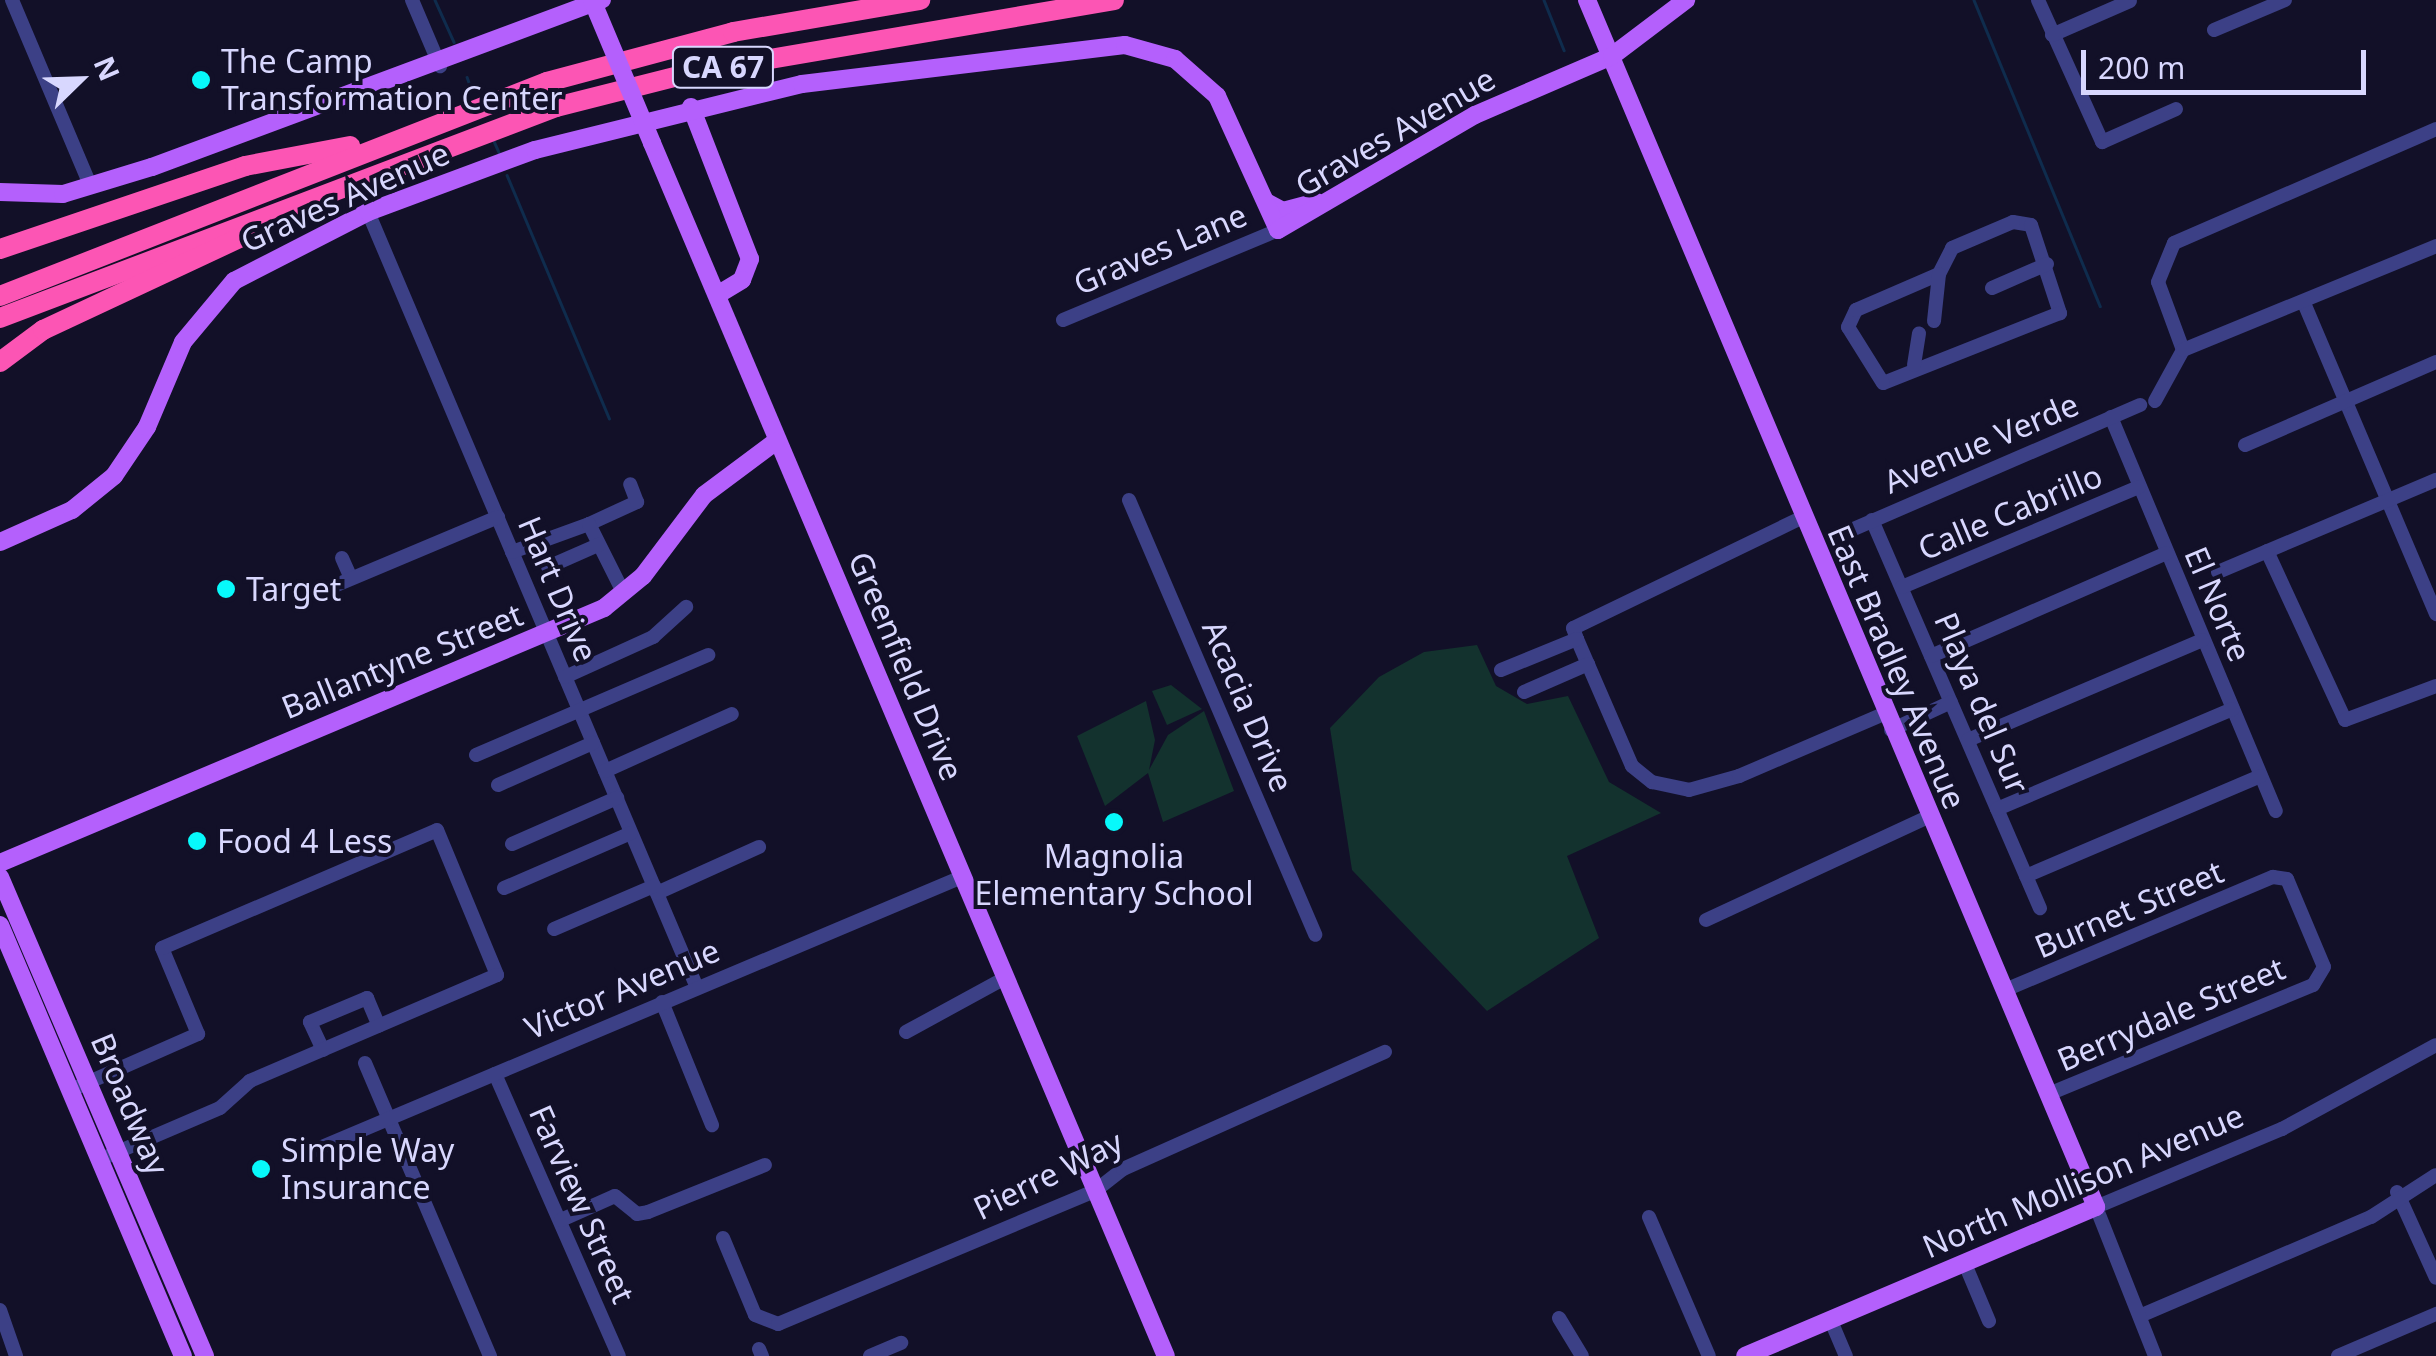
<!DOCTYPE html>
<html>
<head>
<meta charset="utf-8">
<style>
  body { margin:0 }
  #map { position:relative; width:2436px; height:1356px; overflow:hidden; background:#121028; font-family:"Noto Sans",sans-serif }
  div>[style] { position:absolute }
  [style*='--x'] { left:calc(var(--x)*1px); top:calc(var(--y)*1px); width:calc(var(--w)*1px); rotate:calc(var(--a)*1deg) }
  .green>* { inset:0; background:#13322e }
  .stream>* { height:2.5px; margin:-1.25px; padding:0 1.25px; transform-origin:1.25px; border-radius:1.25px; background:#0f2c4d }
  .minor>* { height:14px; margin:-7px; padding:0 7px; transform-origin:7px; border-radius:7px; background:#3c4086 }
  .major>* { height:18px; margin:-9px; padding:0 9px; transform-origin:9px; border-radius:9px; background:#b460fc }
  .highway>* { height:20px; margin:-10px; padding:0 10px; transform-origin:10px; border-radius:10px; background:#fc55b4 }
  .major-bridge>* { height:18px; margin:-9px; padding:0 9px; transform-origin:9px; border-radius:9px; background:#b460fc }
  .dots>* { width:28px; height:28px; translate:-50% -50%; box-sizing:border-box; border:5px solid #121028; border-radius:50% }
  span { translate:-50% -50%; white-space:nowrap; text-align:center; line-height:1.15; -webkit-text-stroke:8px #121028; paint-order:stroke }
  .shield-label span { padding:2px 8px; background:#121028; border:2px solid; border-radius:8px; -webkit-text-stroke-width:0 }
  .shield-label { font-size:30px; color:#d8d7fe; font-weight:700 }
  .poi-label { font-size:32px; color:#d8d7fe }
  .left { translate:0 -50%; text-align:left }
  .street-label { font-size:32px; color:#d8d7fe }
  .north { position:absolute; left:30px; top:30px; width:100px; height:100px; -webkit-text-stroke:8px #121028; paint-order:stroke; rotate:67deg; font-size:28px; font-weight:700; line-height:40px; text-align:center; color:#d8d7fe }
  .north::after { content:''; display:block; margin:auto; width:35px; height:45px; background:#d8d7fe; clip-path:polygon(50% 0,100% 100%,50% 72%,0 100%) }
  .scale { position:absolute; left:2081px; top:50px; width:285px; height:45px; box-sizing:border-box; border:5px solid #d8d7fe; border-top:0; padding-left:12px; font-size:30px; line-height:35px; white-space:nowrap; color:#d8d7fe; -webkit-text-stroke:8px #121028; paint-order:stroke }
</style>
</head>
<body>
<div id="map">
  <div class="green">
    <div style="clip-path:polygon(1477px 645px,1496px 686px,1527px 704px,1568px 696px,1609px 782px,1661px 813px,1567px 856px,1599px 938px,1487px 1011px,1352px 870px,1330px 728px,1379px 677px,1424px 652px)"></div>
    <div style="clip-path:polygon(1171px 685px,1202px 709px,1167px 725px,1152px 691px)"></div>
    <div style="clip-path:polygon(1146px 701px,1155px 740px,1149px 770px,1168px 735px,1204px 711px,1234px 791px,1163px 822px,1148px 773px,1105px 806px,1077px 736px)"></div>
  </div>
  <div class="stream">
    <div style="--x:435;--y:0;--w:46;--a:65.7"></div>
    <div style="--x:1544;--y:0;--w:54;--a:68.2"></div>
    <div style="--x:1974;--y:0;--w:331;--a:67.6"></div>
    <div style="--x:467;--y:77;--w:12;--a:70"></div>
    <div style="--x:494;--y:141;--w:12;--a:66"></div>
    <div style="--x:507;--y:175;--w:264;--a:67.2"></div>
  </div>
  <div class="minor">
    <div style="--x:12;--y:0;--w:201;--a:67.1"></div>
    <div style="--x:412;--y:0;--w:72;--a:67"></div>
    <div style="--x:2038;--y:0;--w:156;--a:65.7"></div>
    <div style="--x:2102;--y:142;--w:81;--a:-24"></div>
    <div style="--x:2214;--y:30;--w:77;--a:-22.9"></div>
    <div style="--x:2052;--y:35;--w:85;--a:-23.6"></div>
    <div style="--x:368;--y:212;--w:843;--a:67.02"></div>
    <div style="--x:2013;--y:222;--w:18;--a:9"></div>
    <div style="--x:2031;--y:225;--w:93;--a:71.8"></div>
    <div style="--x:2060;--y:313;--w:190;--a:158.4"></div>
    <div style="--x:1883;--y:383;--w:66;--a:-122"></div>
    <div style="--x:1848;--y:327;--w:19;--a:-65"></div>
    <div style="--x:1856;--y:310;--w:90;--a:-23.4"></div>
    <div style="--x:1939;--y:274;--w:29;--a:-63"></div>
    <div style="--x:1952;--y:248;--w:66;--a:-23.1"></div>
    <div style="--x:1992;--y:288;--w:60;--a:-23.6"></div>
    <div style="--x:2304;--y:303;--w:338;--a:67"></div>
    <div style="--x:1063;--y:320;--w:233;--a:-22.7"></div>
    <div style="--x:1934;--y:321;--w:47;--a:-83.9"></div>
    <div style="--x:2183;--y:350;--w:72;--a:-110.2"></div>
    <div style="--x:2158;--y:282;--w:42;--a:-67.7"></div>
    <div style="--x:2174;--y:243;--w:286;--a:-23.5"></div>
    <div style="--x:1914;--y:365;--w:32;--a:-81"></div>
    <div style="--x:2155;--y:401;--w:58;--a:-61.2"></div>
    <div style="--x:2183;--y:350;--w:274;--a:-22.3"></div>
    <div style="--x:2111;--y:417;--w:427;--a:67.3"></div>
    <div style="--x:2245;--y:445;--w:208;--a:-23.5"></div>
    <div style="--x:1129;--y:500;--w:473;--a:66.8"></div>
    <div style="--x:1801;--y:518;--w:253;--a:154.2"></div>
    <div style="--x:1573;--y:628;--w:12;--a:70"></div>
    <div style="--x:1577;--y:639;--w:138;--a:66.6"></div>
    <div style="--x:1632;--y:766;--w:26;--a:39"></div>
    <div style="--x:1652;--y:782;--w:38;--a:12"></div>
    <div style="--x:1689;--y:790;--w:52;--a:-15.6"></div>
    <div style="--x:1739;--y:776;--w:158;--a:-23.2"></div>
    <div style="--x:1872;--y:520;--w:423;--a:66.6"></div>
    <div style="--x:589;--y:524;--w:53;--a:-24.6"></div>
    <div style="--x:637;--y:502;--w:19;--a:-111"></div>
    <div style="--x:1842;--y:534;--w:325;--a:-23.4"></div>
    <div style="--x:2267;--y:551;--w:186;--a:65.2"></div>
    <div style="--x:2345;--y:720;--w:97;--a:-20.5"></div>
    <div style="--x:512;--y:552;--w:82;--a:-20"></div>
    <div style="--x:589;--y:524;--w:78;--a:63.4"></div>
    <div style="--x:342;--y:558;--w:22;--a:66"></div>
    <div style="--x:548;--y:567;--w:55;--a:-23.7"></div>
    <div style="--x:2218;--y:572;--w:237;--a:-22.9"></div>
    <div style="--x:334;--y:586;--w:178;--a:-22.8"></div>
    <div style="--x:1902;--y:587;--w:257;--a:-22.9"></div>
    <div style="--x:1931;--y:656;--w:257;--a:-23.6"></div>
    <div style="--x:1501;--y:670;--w:82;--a:-22.2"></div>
    <div style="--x:565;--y:677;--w:97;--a:-24.4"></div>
    <div style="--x:653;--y:637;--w:45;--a:-42.3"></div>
    <div style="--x:1524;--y:692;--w:70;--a:-23.6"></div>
    <div style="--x:1891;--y:730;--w:66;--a:-25"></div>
    <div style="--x:1968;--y:740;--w:255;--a:-23.1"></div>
    <div style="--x:476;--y:755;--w:253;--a:-23.3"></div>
    <div style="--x:605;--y:771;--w:139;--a:-24.2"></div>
    <div style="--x:498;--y:785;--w:104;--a:-23.9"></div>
    <div style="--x:1997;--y:809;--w:256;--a:-23"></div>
    <div style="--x:512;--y:844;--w:115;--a:-23.7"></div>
    <div style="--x:2026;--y:876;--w:255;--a:-23.1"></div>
    <div style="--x:504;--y:888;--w:138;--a:-23.4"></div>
    <div style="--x:657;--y:893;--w:112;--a:-24.3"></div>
    <div style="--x:1706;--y:920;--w:245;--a:-24.9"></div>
    <div style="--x:554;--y:929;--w:109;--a:-23.3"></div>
    <div style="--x:2005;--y:990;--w:291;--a:-22.9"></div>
    <div style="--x:2273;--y:877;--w:14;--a:8"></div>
    <div style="--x:2287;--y:879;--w:95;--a:67.2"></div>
    <div style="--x:2324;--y:967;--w:21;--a:121"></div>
    <div style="--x:2313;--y:985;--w:286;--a:157.6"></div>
    <div style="--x:662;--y:1002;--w:133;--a:67.9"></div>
    <div style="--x:906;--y:1032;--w:113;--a:-28.6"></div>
    <div style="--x:323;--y:1050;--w:31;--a:-115"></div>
    <div style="--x:310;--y:1022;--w:62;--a:-22.8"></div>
    <div style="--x:367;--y:998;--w:30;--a:67"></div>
    <div style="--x:365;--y:1063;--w:319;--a:66.9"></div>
    <div style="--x:495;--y:1074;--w:308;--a:66.3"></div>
    <div style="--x:71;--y:1090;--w:139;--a:-23.8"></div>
    <div style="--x:198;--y:1034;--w:93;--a:-112.7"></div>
    <div style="--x:162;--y:948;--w:299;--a:-23.2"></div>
    <div style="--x:437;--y:830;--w:157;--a:67.5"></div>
    <div style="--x:497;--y:975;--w:269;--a:156.8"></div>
    <div style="--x:250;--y:1081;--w:40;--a:138"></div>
    <div style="--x:220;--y:1108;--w:122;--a:156.8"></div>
    <div style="--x:303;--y:1155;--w:717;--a:-22.88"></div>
    <div style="--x:2397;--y:1192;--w:94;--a:65.6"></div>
    <div style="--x:1649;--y:1217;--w:151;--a:66.7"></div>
    <div style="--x:561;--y:1220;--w:59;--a:-24"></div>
    <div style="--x:615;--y:1196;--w:28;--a:39"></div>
    <div style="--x:637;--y:1214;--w:11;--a:-10"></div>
    <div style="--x:648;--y:1212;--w:126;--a:-21.9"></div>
    <div style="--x:723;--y:1238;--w:83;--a:67.4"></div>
    <div style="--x:755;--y:1315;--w:25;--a:21"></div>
    <div style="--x:778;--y:1324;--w:344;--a:-22.8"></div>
    <div style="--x:1095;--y:1191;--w:36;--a:-38"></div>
    <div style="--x:1123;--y:1169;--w:287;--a:-24.1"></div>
    <div style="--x:1965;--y:1264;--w:62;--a:67.2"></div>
    <div style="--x:0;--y:1310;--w:49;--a:70.8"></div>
    <div style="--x:2142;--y:1315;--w:249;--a:-23.2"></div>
    <div style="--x:2371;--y:1217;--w:77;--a:-32.9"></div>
    <div style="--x:1559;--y:1318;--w:44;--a:58.8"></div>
    <div style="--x:1831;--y:1321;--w:38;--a:67"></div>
    <div style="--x:759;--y:1349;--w:8;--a:67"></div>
    <div style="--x:870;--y:1356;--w:34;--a:-23"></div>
    <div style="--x:2155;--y:1356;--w:160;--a:-111.6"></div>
    <div style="--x:2096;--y:1207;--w:202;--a:-22.8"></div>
    <div style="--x:2282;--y:1129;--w:175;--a:-28.6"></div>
    <div style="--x:2338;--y:1356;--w:107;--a:-23.2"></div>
  </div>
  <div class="major">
    <div style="--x:1587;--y:0;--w:1310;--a:67.13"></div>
    <div style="--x:2096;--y:1207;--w:381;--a:157"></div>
    <div style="--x:691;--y:107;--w:163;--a:68.8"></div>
    <div style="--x:750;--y:259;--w:22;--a:111"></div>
    <div style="--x:742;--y:280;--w:29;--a:149"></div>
    <div style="--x:652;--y:143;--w:1317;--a:67.04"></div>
    <div style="--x:0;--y:192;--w:63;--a:1.8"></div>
    <div style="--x:63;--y:194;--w:93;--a:-16.9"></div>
    <div style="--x:152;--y:167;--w:480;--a:-20.4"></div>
    <div style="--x:1266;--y:202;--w:19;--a:28"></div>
    <div style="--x:1283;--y:211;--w:35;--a:-15"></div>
    <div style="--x:0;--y:542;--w:79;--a:-24"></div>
    <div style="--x:72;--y:510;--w:54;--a:-39"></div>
    <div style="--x:114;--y:476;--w:59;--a:-56"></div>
    <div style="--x:147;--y:427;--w:92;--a:-67"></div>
    <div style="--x:183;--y:342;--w:80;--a:-50.1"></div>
    <div style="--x:234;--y:281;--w:151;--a:-27.2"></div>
    <div style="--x:368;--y:212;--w:178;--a:-20.4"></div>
    <div style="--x:535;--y:150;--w:275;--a:-13.9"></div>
    <div style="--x:802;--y:84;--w:325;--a:-6.9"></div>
    <div style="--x:1125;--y:45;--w:52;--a:15.6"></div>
    <div style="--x:1175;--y:59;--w:56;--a:41.4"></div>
    <div style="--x:1217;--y:96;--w:147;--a:65.5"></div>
    <div style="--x:1278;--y:230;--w:228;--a:-30.3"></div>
    <div style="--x:1475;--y:115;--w:149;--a:-23.3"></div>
    <div style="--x:1612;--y:56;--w:93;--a:-37.1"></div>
    <div style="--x:0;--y:863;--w:656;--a:-22.89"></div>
    <div style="--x:604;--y:608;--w:50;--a:-39.4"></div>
    <div style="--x:643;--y:576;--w:101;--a:-53"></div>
    <div style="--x:704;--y:495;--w:89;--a:-36.7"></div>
    <div style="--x:0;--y:877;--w:521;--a:66.83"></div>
    <div style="--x:0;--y:925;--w:468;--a:67"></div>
  </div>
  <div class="highway">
    <div style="--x:0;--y:249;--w:259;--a:-18.7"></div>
    <div style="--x:245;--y:166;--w:107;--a:-10.8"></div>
    <div style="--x:0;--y:296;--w:587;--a:-21.37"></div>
    <div style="--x:547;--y:82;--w:193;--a:-15"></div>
    <div style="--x:733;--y:32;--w:190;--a:-9.7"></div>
    <div style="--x:0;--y:318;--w:595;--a:-20.78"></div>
    <div style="--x:556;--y:107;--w:142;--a:-14.2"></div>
    <div style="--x:694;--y:72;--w:426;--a:-9.7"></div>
    <div style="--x:0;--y:362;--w:54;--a:-36.7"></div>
    <div style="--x:43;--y:330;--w:224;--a:-25.1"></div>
  </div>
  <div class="major-bridge">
    <div style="--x:592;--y:0;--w:155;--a:67.2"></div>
  </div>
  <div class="dots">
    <div style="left:201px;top:80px;background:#07f9fb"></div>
    <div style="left:226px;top:589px;background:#07f9fb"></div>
    <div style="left:1114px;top:822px;background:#07f9fb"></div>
    <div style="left:197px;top:841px;background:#07f9fb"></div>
    <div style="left:261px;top:1169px;background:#07f9fb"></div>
  </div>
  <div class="shield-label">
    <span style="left:723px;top:67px">CA 67</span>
  </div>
  <div class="poi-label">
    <span class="left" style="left:221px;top:80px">The Camp<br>Transformation Center</span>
    <span class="left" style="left:246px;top:589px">Target</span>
    <span class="left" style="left:217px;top:841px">Food 4 Less</span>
    <span style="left:1114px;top:875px">Magnolia<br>Elementary School</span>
    <span class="left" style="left:281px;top:1169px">Simple Way<br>Insurance</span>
  </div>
  <div class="street-label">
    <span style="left:1395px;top:132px;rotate:-30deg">Graves Avenue</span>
    <span style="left:345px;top:197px;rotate:-24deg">Graves Avenue</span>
    <span style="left:1160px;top:249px;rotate:-23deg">Graves Lane</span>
    <span style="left:1981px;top:443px;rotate:-23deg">Avenue Verde</span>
    <span style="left:2010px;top:512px;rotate:-23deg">Calle Cabrillo</span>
    <span style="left:558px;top:589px;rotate:67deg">Hart Drive</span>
    <span style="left:2218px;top:604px;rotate:67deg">El Norte</span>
    <span style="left:402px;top:661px;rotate:-22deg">Ballantyne Street</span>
    <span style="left:906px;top:666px;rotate:67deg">Greenfield Drive</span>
    <span style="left:1897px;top:667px;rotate:67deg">East Bradley Avenue</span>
    <span style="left:1982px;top:703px;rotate:67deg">Playa del Sur</span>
    <span style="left:1248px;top:706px;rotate:67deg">Acacia Drive</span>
    <span style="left:2129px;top:909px;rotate:-23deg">Burnet Street</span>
    <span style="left:622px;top:989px;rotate:-23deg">Victor Avenue</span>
    <span style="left:2171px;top:1014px;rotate:-23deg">Berrydale Street</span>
    <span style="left:130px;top:1104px;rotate:67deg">Broadway</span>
    <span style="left:1048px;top:1175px;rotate:-26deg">Pierre Way</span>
    <span style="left:2083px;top:1181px;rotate:-23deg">North Mollison Avenue</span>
    <span style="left:582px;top:1204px;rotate:66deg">Farview Street</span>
  </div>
  <div class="north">N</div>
  <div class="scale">200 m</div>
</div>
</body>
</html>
